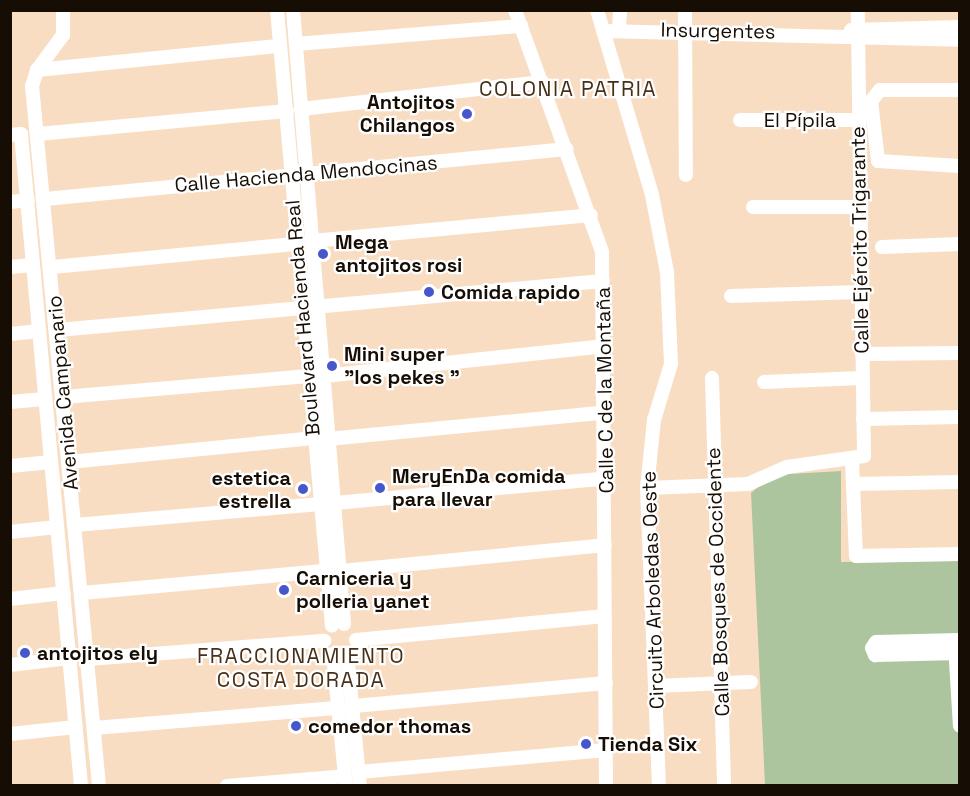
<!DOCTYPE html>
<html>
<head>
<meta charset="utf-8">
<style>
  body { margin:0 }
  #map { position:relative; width:970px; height:796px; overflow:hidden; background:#f9ddc2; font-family:"Space Grotesk",sans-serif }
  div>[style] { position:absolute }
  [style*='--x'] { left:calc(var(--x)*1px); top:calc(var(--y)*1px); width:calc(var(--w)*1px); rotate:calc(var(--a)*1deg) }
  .green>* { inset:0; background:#adc59e }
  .minor>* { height:14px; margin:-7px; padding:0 7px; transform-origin:7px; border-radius:7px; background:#fff }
  .dots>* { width:16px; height:16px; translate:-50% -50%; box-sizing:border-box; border:3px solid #fff; border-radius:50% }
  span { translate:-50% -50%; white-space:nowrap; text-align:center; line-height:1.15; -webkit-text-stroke:4.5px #fff; paint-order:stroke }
  .street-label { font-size:20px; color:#160d04 }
  .poi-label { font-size:20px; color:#160d04; font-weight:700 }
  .right { translate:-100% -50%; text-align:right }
  .left { translate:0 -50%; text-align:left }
  .neighbourhood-label { font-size:21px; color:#463019; letter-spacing:1.5px }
  .frame { position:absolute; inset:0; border:12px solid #160d04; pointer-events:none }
</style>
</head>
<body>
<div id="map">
  <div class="green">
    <div style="clip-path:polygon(841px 471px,841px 562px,959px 561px,959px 785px,765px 785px,751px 493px,773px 475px)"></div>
  </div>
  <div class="minor">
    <div style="--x:63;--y:10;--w:25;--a:90"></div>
    <div style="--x:63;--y:35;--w:44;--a:126.6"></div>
    <div style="--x:37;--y:70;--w:17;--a:107"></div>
    <div style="--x:32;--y:86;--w:703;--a:84.53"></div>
    <div style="--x:277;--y:10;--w:618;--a:84.9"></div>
    <div style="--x:293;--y:10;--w:616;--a:85.25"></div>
    <div style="--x:515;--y:10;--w:257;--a:70.2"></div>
    <div style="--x:602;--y:252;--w:534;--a:89.57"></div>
    <div style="--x:597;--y:10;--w:193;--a:73.4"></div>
    <div style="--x:652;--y:195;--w:78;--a:79"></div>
    <div style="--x:667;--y:272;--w:92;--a:87.5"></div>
    <div style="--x:671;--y:364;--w:59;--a:106.9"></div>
    <div style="--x:654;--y:420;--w:68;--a:95.9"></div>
    <div style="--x:647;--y:488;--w:298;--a:87.7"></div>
    <div style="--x:685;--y:10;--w:165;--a:89.7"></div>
    <div style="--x:619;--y:30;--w:20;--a:-87"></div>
    <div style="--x:851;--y:30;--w:109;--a:-1.6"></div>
    <div style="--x:603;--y:31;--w:357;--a:1.4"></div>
    <div style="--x:296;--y:44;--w:226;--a:-4.6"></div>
    <div style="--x:37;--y:70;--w:243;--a:-5.7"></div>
    <div style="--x:960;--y:90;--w:80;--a:180"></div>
    <div style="--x:880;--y:90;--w:14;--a:129"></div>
    <div style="--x:871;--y:101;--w:60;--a:83.3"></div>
    <div style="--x:878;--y:161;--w:82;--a:3.5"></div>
    <div style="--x:301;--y:109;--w:243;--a:-6.4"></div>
    <div style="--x:740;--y:120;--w:119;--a:0"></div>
    <div style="--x:38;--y:134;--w:250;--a:-5.3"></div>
    <div style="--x:10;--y:135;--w:11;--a:-5"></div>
    <div style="--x:21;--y:134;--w:655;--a:84.74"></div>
    <div style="--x:45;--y:199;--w:524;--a:-5.47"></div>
    <div style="--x:10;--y:202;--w:18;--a:-6"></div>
    <div style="--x:753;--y:207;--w:108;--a:0"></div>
    <div style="--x:312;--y:241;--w:280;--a:-5.3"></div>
    <div style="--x:882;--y:247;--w:78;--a:-2.2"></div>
    <div style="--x:10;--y:267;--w:23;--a:-5"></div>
    <div style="--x:52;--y:267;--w:244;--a:-5.4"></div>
    <div style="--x:731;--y:296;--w:130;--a:-1.8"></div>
    <div style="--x:58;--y:330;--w:547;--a:-5.14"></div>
    <div style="--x:10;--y:334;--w:29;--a:-6"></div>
    <div style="--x:862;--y:354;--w:98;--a:-0.6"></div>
    <div style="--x:324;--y:376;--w:283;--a:-6.1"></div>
    <div style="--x:712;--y:378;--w:408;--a:88.3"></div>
    <div style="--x:764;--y:382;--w:98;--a:-2.3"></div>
    <div style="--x:64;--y:397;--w:245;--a:-4.9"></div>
    <div style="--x:10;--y:402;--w:35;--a:-5"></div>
    <div style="--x:863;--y:419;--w:97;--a:-1.2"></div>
    <div style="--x:328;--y:439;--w:280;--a:-5.5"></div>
    <div style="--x:852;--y:461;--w:95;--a:87.6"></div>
    <div style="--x:856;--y:556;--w:104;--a:-1.1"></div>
    <div style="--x:69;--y:462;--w:245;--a:-5.6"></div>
    <div style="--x:10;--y:466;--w:41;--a:-5.6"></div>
    <div style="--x:853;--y:484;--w:107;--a:-1.1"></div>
    <div style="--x:647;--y:488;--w:101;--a:-2.3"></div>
    <div style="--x:748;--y:484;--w:43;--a:-23.6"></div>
    <div style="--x:787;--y:467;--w:78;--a:-8.1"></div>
    <div style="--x:864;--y:456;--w:446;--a:-90.8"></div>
    <div style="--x:335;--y:503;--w:274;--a:-5.2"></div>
    <div style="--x:75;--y:525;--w:246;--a:-4.9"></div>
    <div style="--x:10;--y:532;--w:47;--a:-6.1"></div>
    <div style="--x:341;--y:571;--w:265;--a:-5.6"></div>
    <div style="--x:82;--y:593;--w:245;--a:-5.2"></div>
    <div style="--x:10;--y:599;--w:54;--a:-6.3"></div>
    <div style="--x:356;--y:640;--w:250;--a:-5.5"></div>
    <div style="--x:960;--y:640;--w:84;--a:178.6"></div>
    <div style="--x:876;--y:642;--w:7;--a:124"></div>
    <div style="--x:872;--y:648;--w:8;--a:67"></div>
    <div style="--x:875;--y:655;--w:85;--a:-1.3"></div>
    <div style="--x:955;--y:645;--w:81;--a:86.5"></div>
    <div style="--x:333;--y:654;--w:133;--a:84.4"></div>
    <div style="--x:347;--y:654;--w:133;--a:84.4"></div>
    <div style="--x:88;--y:659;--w:237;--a:-4.4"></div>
    <div style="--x:10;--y:665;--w:59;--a:-6.8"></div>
    <div style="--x:655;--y:686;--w:96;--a:-2.4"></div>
    <div style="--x:354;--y:706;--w:253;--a:-5.2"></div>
    <div style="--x:94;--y:728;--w:246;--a:-4.7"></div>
    <div style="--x:10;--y:734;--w:66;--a:-6.1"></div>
    <div style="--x:359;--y:772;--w:248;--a:-5.1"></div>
    <div style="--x:227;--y:786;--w:118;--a:-4.8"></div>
  </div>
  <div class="dots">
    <div style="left:467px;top:114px;background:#4657cb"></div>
    <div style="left:323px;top:254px;background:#4657cb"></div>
    <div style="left:429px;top:292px;background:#4657cb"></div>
    <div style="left:332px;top:366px;background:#4657cb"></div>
    <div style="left:380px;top:488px;background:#4657cb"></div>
    <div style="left:303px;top:489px;background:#4657cb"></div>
    <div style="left:284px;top:590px;background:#4657cb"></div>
    <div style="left:25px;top:653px;background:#4657cb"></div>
    <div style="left:296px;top:726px;background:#4657cb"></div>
    <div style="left:586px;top:744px;background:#4657cb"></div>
  </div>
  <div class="street-label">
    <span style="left:718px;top:31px;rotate:1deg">Insurgentes</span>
    <span style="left:800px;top:120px">El Pípila</span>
    <span style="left:306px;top:174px;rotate:-5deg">Calle Hacienda Mendocinas</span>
    <span style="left:860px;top:240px;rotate:-91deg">Calle Ejército Trigarante</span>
    <span style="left:303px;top:318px;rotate:-95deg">Boulevard Hacienda Real</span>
    <span style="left:605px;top:390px;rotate:-91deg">Calle C de la Montaña</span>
    <span style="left:63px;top:393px;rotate:-95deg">Avenida Campanario</span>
    <span style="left:718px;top:582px;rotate:-92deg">Calle Bosques de Occidente</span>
    <span style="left:653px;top:590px;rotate:-92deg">Circuito Arboledas Oeste</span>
  </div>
  <div class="poi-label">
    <span class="right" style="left:455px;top:114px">Antojitos<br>Chilangos</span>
    <span class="left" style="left:335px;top:254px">Mega<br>antojitos rosi</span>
    <span class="left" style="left:441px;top:292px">Comida rapido</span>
    <span class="left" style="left:344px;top:366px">Mini super<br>"los pekes "</span>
    <span class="left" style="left:392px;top:488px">MeryEnDa comida<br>para llevar</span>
    <span class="right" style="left:291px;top:490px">estetica<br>estrella</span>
    <span class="left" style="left:296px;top:590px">Carniceria y<br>polleria yanet</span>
    <span class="left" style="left:37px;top:653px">antojitos ely</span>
    <span class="left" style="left:308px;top:726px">comedor thomas</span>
    <span class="left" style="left:598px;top:744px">Tienda Six</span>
  </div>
  <div class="neighbourhood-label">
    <span style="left:568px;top:89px">COLONIA PATRIA</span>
    <span style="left:301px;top:668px">FRACCIONAMIENTO<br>COSTA DORADA</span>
  </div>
  <div class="frame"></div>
</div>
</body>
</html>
